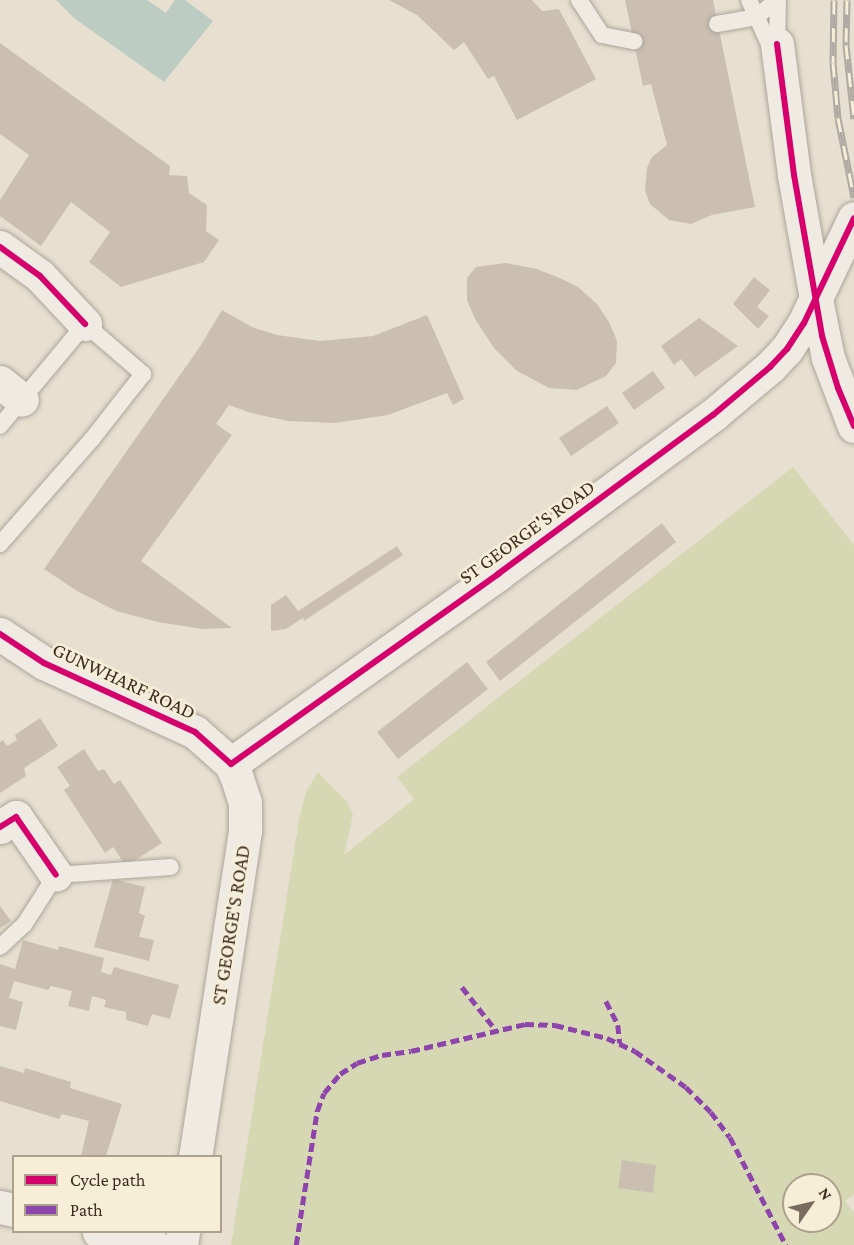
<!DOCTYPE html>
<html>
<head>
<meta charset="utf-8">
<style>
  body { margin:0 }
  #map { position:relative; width:854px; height:1245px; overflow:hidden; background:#e7e0d1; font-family:"Crimson Pro",serif }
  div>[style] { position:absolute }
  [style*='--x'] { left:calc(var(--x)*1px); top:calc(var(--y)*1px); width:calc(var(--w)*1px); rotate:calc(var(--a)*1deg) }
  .green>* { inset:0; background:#d6d7b3 }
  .water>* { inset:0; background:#bcccc2 }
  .building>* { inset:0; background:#cbbfb2 }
  .roads { filter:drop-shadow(0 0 2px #ada599) drop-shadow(0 0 2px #ada599) }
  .lane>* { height:16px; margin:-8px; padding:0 8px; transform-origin:8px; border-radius:8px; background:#efebe3 }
  .street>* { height:33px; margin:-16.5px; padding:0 16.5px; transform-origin:16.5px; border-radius:16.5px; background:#efebe3 }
  .secondary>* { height:33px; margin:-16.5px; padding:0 16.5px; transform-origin:16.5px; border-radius:16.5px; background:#efebe3 }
  .rail>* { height:7px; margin-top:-3.5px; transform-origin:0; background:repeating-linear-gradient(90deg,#f7eed8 0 14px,#afaaa2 0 28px); box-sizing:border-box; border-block:2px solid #afaaa2 }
  .quiet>* { height:4.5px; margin-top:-2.25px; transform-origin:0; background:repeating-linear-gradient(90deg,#8e44ad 0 9px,transparent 0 13.5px) }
  .cycleway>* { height:6px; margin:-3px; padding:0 3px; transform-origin:3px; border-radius:3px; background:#d6006c }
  span { translate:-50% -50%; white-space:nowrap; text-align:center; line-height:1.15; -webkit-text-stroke:5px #f7eed8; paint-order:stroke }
  .street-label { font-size:20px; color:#3d2e20 }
  .legend { position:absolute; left:12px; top:1155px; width:210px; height:78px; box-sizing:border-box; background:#f7eed8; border:2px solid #ada18e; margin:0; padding:8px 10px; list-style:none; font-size:18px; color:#3d2e20 }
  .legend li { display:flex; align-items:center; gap:12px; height:30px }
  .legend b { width:30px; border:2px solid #ada18e }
  .north { position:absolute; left:782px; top:1173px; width:60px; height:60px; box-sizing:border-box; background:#f7eed8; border:2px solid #ada18e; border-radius:50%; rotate:56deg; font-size:16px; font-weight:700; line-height:24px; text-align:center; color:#3d2e20 }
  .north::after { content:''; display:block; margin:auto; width:21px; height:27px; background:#786c5e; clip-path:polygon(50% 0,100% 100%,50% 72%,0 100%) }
</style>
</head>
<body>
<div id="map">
  <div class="green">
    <div style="clip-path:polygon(evenodd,793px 467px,854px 545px,854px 1194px,845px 1201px,854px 1213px,854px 1245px,231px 1245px,299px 820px,306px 792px,318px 772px,347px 802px,353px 815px,344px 855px,414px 799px,397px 777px,793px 467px,794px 1185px,830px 1185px,830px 1221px,794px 1221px,794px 1185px)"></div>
  </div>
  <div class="water">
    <div style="clip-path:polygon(56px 0,147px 0,166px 13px,175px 0,185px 0,213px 21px,164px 82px,74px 18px)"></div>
  </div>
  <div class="building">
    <div style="clip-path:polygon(389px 0,532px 0,542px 11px,559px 9px,596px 79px,517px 120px,494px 76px,488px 79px,464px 42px,454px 50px,417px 15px)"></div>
    <div style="clip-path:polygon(625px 0,713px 0,755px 207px,712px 215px,691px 224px,669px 220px,650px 204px,645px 191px,647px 168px,652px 157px,667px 145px,651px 84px,643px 86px)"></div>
    <div style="clip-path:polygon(0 43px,170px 166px,169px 175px,187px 176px,189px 193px,207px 205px,206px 231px,219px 240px,204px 262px,121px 287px,89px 262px,110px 232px,71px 202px,41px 246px,0 216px,0 200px,29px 155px,0 134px)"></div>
    <div style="clip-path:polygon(506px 263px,537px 269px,562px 279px,578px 287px,597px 304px,609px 322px,617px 341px,616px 363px,606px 376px,577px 390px,549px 388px,517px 371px,494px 348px,475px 319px,467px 300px,467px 278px,476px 267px)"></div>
    <div style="clip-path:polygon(754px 277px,770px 290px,757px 307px,769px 316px,758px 329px,733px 304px)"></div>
    <div style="clip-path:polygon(222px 310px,252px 327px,277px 335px,320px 341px,373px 336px,427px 315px,464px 399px,453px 405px,447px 393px,388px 415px,335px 423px,288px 421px,251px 413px,229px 405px,216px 424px,232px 435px,141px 561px,232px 628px,202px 629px,158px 622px,116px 611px,77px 591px,44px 569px,199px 348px)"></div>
    <div style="clip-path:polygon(699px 318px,738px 346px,695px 377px,681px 359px,674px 365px,661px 346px)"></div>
    <div style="clip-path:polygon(653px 371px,665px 388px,634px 410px,622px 393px)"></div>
    <div style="clip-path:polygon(607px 406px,619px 423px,571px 456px,559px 438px)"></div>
    <div style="clip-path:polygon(662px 523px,676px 542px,500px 681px,486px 662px)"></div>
    <div style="clip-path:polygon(397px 546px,403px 555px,304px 621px,303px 618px,286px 629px,271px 631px,271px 605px,286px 595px,298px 611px)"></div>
    <div style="clip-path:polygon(467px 662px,488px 689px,398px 759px,377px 732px)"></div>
    <div style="clip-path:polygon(40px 718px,58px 746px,24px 768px,26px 776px,0 793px,0 742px,3px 740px,7px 746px,17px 740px,15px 735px)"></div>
    <div style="clip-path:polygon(84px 749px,98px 771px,104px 769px,114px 784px,120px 780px,162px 843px,126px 866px,113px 847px,105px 853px,64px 790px,70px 786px,57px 767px)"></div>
    <div style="clip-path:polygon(113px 879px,145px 887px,139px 913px,145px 916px,139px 937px,154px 940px,149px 961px,94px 947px)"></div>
    <div style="clip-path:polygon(0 906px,11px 921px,0 928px)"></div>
    <div style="clip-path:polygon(23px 940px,58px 950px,59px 946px,104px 958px,101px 972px,111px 975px,114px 967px,179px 985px,170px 1019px,152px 1014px,148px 1026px,126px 1020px,126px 1012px,104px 1007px,106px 1000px,92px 996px,89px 1011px,68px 1006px,72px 991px,51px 986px,48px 990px,14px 981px,9px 998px,23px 1002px,16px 1030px,0 1026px,0 964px,15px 969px)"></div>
    <div style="clip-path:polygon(0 1066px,24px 1073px,25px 1068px,71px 1082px,70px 1088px,122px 1104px,106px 1156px,81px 1156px,89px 1121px,62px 1114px,59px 1119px,0 1101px)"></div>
    <div style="clip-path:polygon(622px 1160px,656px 1165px,653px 1193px,618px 1188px)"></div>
  </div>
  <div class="roads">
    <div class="lane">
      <div style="--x:579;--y:0;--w:42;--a:56.7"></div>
      <div style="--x:602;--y:35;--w:33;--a:11"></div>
      <div style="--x:749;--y:0;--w:58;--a:65.6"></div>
      <div style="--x:717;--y:24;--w:40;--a:-10"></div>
      <div style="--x:756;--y:17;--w:18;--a:-38"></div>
      <div style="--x:777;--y:44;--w:44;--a:-88.7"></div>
      <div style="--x:0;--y:426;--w:133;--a:-50.2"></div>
      <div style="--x:85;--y:324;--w:77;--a:40.8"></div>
      <div style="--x:143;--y:374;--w:83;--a:128.1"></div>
      <div style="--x:92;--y:439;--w:140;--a:131.2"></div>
      <div style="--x:0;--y:947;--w:33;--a:-43"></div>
      <div style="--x:24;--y:925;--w:59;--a:-57.4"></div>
      <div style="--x:56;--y:875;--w:115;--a:-4"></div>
    </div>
    <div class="street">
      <div style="--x:777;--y:44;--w:132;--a:82.6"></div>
      <div style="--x:794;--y:175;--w:126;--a:79.9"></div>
      <div style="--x:0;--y:247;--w:49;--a:35.9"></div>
      <div style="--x:40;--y:276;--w:66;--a:46.8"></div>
      <div style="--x:0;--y:382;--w:28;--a:39"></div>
      <div style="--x:0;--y:827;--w:19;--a:-32"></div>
      <div style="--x:16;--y:817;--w:70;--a:55.4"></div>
      <div style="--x:0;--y:1207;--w:14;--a:12"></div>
      <div style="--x:99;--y:1232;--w:56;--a:13.5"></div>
    </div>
    <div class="secondary">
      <div style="--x:816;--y:299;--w:60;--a:78.5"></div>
      <div style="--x:828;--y:358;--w:73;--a:69.1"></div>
      <div style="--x:0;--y:634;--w:53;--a:33.4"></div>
      <div style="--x:44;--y:663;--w:166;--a:24.6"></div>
      <div style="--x:195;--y:732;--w:48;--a:41.6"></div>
      <div style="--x:231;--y:764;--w:12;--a:66"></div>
      <div style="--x:236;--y:775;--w:28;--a:72"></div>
      <div style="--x:245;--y:802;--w:29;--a:90"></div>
      <div style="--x:245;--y:831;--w:329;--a:98.7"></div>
      <div style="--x:231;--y:764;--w:328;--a:-35.4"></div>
      <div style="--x:498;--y:574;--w:267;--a:-36.5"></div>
      <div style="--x:713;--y:415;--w:75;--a:-40.1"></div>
      <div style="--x:770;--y:367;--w:25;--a:-47"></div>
      <div style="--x:787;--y:349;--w:31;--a:-57"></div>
      <div style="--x:804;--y:323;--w:116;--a:-64.5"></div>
      <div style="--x:181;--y:1245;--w:13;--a:-81"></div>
    </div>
  </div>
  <div class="rail">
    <div style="--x:834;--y:0;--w:63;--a:90.9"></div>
    <div style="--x:833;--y:63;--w:55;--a:84.8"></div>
    <div style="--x:838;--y:118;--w:81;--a:78.6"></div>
    <div style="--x:847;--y:0;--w:45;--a:91.3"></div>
    <div style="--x:846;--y:45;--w:74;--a:83.8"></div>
  </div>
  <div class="quiet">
    <div style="--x:462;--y:987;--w:53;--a:51.8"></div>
    <div style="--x:606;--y:1001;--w:27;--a:63"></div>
    <div style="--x:618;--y:1025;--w:18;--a:84"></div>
    <div style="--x:296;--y:1245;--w:136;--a:-81.1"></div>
    <div style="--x:317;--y:1111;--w:19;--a:-69"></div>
    <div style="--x:324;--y:1093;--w:25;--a:-50"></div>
    <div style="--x:340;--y:1074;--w:20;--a:-33"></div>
    <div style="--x:357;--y:1063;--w:26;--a:-18"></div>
    <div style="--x:382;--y:1055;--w:29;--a:-8"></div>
    <div style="--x:411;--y:1051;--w:117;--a:-13.3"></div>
    <div style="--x:525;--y:1024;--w:30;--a:2"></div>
    <div style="--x:555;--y:1025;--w:54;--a:14"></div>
    <div style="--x:607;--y:1038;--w:31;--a:25"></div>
    <div style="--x:635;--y:1051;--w:62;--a:35.2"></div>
    <div style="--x:686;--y:1087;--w:35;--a:45"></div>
    <div style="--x:711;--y:1112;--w:31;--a:53"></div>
    <div style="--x:730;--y:1137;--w:122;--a:62.6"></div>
  </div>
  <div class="cycleway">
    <div style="--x:777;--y:44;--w:132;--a:82.6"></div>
    <div style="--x:794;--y:175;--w:163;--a:80.1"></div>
    <div style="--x:822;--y:336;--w:54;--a:72.9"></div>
    <div style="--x:838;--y:388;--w:41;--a:67.2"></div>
    <div style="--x:0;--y:247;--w:49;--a:35.9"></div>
    <div style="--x:40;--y:276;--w:66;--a:46.8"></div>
    <div style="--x:0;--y:634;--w:53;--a:33.4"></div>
    <div style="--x:44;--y:663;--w:166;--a:24.6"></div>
    <div style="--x:195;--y:732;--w:48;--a:41.6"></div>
    <div style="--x:231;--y:764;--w:328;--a:-35.4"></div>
    <div style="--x:498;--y:574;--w:267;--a:-36.5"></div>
    <div style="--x:713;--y:415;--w:75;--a:-40.1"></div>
    <div style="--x:770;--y:367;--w:25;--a:-47"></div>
    <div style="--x:787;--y:349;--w:31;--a:-57"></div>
    <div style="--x:804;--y:323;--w:116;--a:-64.5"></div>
    <div style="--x:0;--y:827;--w:19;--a:-32"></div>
    <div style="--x:16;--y:817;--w:70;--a:55.4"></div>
  </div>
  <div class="street-label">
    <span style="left:527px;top:532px;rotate:-36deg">ST GEORGE'S ROAD</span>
    <span style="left:124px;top:681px;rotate:25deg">GUNWHARF ROAD</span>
    <span style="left:231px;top:925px;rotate:-81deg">ST GEORGE'S ROAD</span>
  </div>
  <ul class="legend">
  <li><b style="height:8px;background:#d6006c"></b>Cycle path</li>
  <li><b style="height:8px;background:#8e44ad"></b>Path</li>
  </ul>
  <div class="north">N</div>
</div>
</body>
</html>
